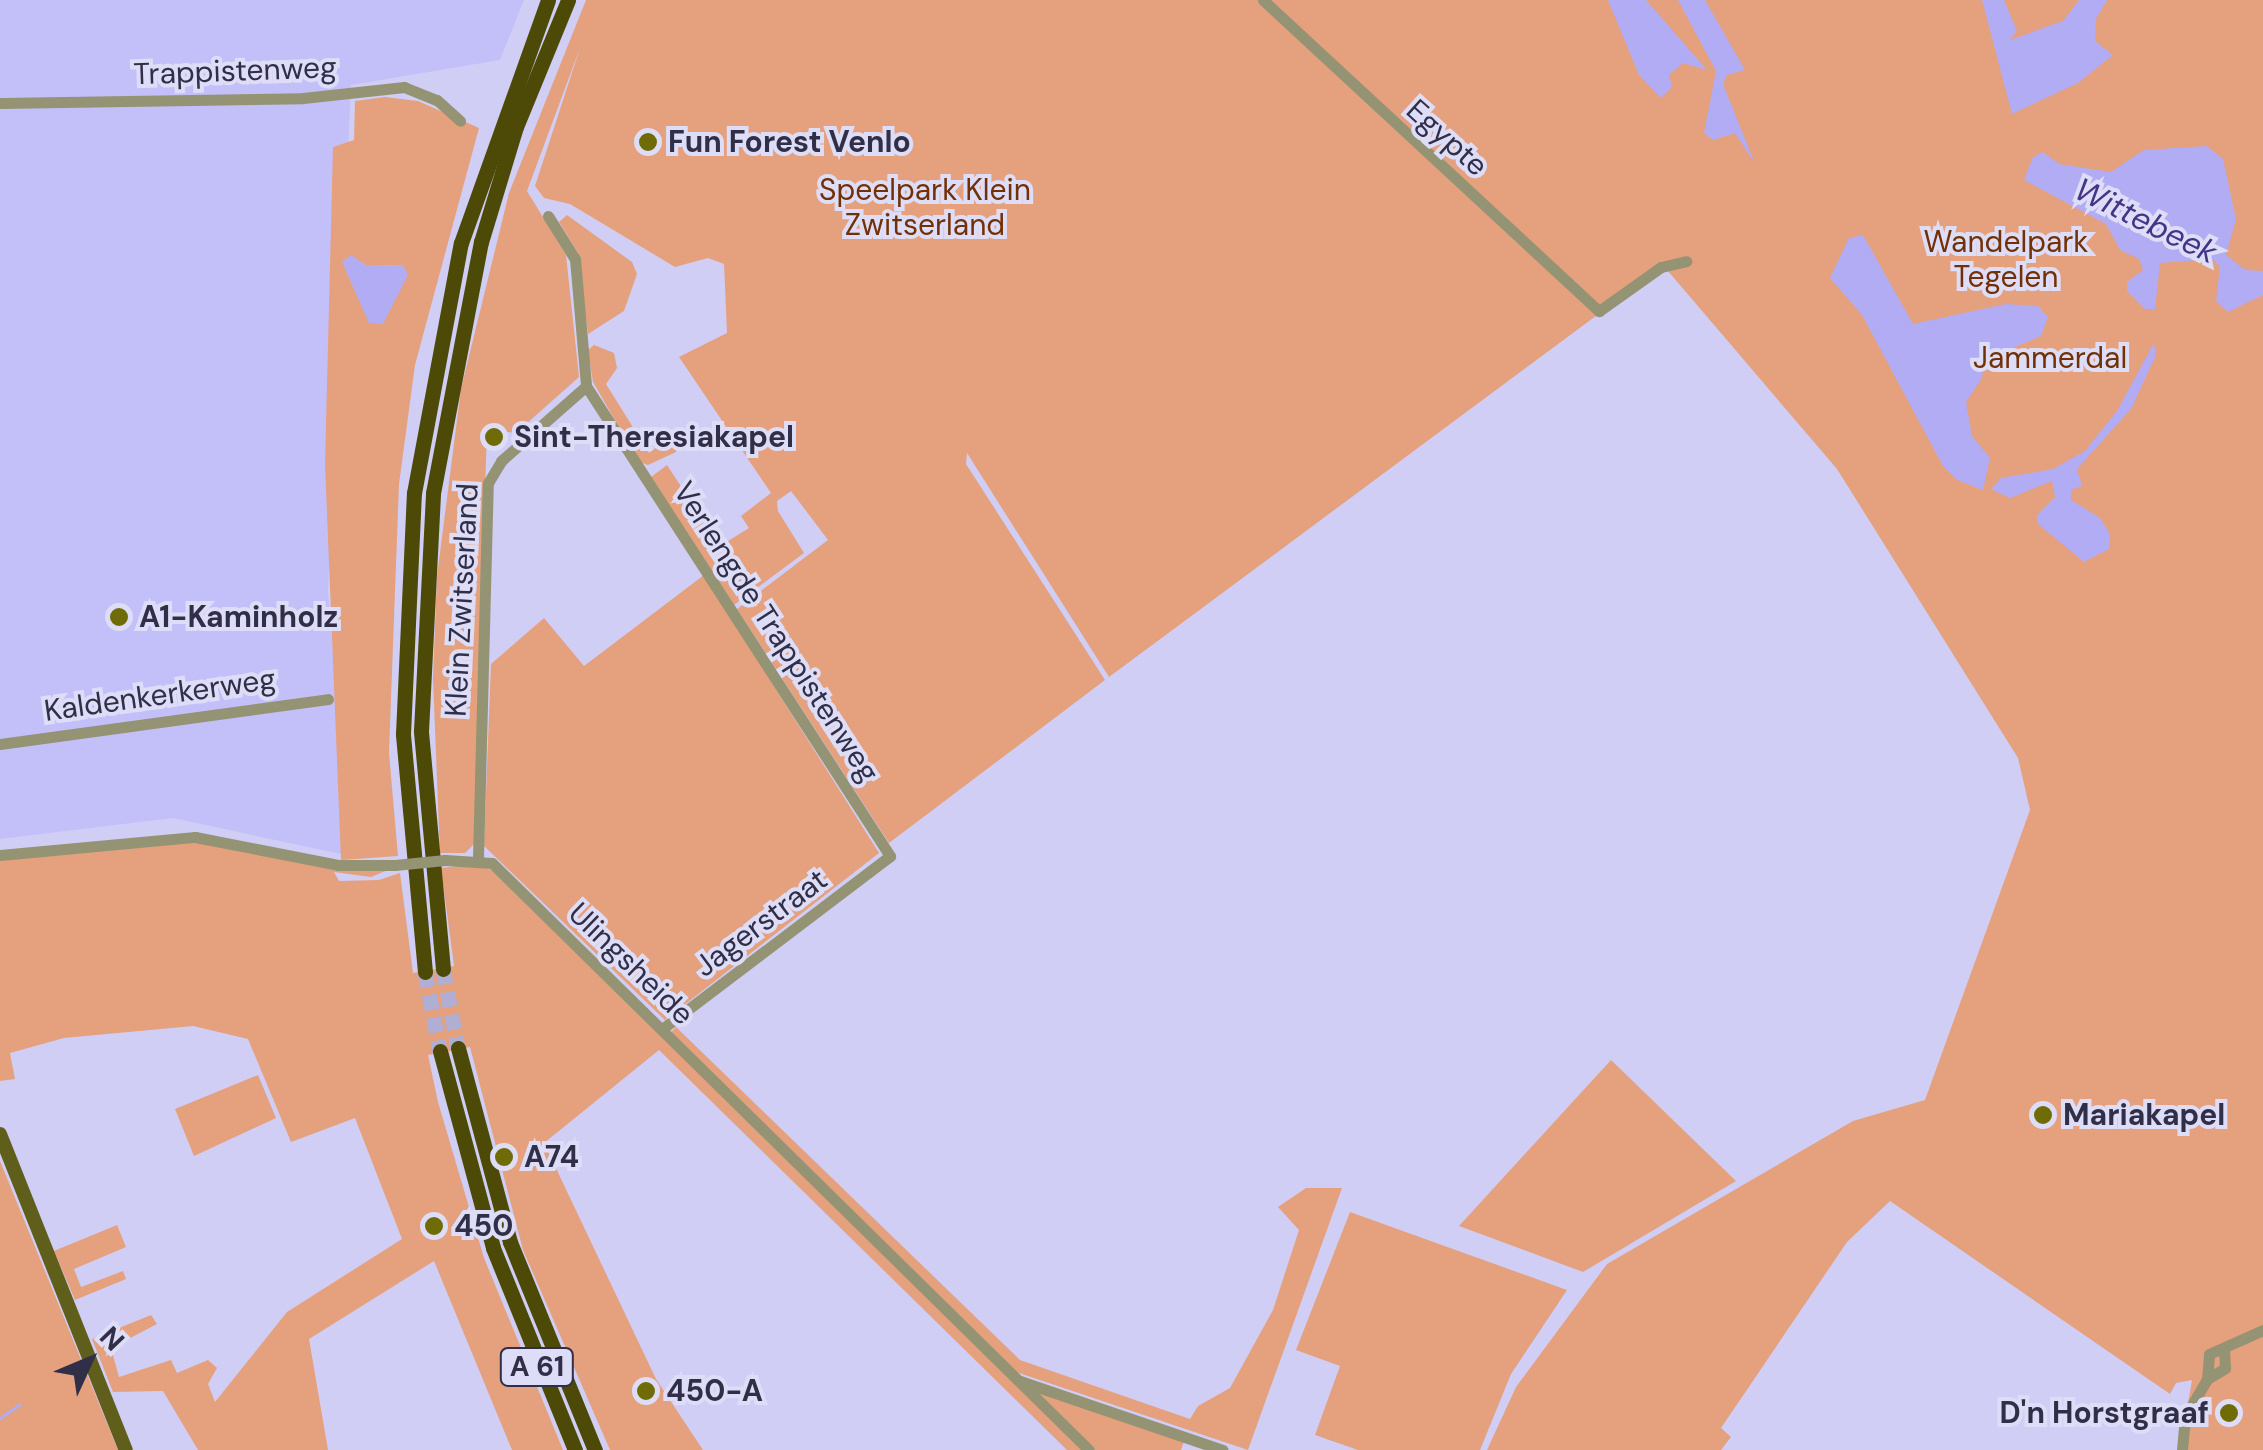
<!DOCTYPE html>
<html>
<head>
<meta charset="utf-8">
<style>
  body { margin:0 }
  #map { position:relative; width:2263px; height:1450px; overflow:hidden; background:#d0cef5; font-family:"DM Sans",sans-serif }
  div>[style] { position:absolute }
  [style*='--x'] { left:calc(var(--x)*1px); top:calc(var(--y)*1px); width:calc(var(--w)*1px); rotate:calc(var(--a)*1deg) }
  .built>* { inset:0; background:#c3c0f9 }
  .green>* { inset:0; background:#e5a07e }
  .water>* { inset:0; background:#b1acf4 }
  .stream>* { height:2.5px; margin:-1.25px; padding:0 1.25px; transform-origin:1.25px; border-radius:1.25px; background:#b1acf4 }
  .highway-tunnel>* { height:15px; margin-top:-7.5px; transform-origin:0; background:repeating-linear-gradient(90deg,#b0aed2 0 15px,transparent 0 23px) }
  .minor>* { height:11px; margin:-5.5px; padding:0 5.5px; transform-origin:5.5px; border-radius:5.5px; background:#949373 }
  .major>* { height:14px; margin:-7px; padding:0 7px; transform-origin:7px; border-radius:7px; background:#605e1b }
  .highway>* { height:15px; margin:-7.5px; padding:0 7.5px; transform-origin:7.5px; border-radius:7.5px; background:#4d4a08 }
  .minor-bridge>* { height:11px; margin:-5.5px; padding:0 5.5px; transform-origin:5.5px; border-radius:5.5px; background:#949373 }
  .dots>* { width:28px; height:28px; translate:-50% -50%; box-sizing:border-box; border:5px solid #deddf7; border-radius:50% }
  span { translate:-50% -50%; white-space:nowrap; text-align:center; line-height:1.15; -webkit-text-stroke:8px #deddf7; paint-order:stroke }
  .shield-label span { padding:2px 8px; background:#deddf7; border:2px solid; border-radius:8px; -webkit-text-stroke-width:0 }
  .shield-label { font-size:28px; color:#312f48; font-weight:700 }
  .street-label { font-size:30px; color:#312f48 }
  .poi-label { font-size:30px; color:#312f48; font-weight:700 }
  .left { translate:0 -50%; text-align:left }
  .right { translate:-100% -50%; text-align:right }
  .park-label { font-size:30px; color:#713005 }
  .water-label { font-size:32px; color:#443587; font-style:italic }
  .north { position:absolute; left:40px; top:1310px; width:100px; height:100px; -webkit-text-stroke:8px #deddf7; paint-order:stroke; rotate:46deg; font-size:28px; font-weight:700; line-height:40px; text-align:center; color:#312f48 }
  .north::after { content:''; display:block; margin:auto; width:35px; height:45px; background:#312f48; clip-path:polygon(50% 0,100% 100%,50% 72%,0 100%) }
</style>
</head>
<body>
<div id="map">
  <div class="built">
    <div style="clip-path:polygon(0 0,524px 0,500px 60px,351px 85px,328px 591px,350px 856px,173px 818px,0 839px)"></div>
  </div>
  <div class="green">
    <div style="clip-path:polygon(586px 0,2263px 0,2263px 1450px,2180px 1450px,2192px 1380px,2176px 1383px,2170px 1394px,1890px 1201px,1847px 1242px,1721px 1428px,1731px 1437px,1721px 1450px,1487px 1450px,1516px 1387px,1607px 1264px,1853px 1121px,1925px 1100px,2030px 810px,2018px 758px,1837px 469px,1668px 271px,1658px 270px,1109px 677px,967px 453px,966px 464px,1105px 680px,889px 843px,737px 609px,828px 540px,791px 491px,777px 501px,778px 511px,804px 553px,734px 605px,651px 477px,667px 465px,720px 546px,749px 528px,741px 516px,771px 493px,679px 357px,727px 333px,724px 264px,708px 258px,675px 267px,570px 204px,544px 198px,535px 186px,580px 48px,527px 191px,566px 255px,579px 377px,516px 433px,487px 429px,474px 844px,465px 853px,440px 853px,433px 679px,437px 576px,461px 389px,509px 193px)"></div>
    <div style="clip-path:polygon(evenodd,385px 97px,418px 101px,479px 128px,415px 365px,399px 484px,389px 753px,398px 856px,341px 860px,325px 464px,333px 147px,354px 140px,355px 101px,385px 97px,351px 256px,367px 266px,403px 265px,369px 322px,351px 256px)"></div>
    <div style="clip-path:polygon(567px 215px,632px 262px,637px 274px,624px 311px,588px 334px,578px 253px,559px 222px)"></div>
    <div style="clip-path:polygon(594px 345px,614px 353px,617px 368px,606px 384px,649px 453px,682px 428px,676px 452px,648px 465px,639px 462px,593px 382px,588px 350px)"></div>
    <div style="clip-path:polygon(704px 575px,879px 853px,665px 1020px,484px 846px,491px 664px,544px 618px,584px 666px)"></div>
    <div style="clip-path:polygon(195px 842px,330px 868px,388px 870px,371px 877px,334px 872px,339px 881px,379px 880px,400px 873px,413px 973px,454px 966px,441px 868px,478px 864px,493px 871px,1083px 1450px,1067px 1450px,659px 1050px,544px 1143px,656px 1379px,703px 1450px,610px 1450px,523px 1250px,470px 1047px,428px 1055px,438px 1102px,484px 1258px,563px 1450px,512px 1450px,434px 1261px,309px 1339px,328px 1450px,198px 1450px,163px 1391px,113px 1392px,92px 1339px,151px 1315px,157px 1324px,111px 1348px,119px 1377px,171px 1360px,177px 1373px,208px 1360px,217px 1368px,208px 1384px,215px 1402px,287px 1312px,402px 1239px,355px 1118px,291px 1142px,248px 1039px,193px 1026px,64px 1038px,10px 1053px,15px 1079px,0 1081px,0 859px)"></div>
    <div style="clip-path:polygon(676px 1027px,1020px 1360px,1190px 1419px,1198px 1406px,1230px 1388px,1273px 1310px,1299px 1230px,1278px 1207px,1306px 1188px,1342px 1188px,1248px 1450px,1013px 1371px,671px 1032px)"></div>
    <div style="clip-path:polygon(1611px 1060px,1736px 1181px,1583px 1272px,1459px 1226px)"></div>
    <div style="clip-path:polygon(258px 1075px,276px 1118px,194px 1156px,175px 1109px)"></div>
    <div style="clip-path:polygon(0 1161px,118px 1450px,0 1450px)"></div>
    <div style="clip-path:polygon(1350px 1212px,1567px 1290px,1511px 1374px,1480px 1450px,1358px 1450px,1315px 1435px,1340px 1366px,1296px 1350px)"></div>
    <div style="clip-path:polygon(117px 1225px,126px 1247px,74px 1269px,81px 1287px,123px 1271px,126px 1279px,75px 1300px,54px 1251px)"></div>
    <div style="clip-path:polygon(1035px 1392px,1184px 1441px,1181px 1450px,1094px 1450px)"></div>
  </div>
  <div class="water">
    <div style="clip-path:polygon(1608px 0,1646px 0,1707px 70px,1683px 63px,1669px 75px,1672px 87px,1661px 98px,1639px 75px)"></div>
    <div style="clip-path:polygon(1678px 0,1705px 0,1745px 70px,1727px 75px,1723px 84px,1755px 164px,1735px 133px,1713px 140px,1704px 133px,1716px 71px)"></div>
    <div style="clip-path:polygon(1982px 0,2004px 0,2017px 31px,2010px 40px,2063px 21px,2079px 0,2107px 0,2096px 19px,2095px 41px,2113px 55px,2078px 83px,2012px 114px)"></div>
    <div style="clip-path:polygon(2207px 146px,2223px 159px,2236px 219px,2226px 255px,2245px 270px,2263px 271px,2263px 295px,2228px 312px,2216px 301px,2220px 267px,2213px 259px,2160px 263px,2155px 309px,2145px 309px,2127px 291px,2127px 282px,2143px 270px,2139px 259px,2120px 250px,2106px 224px,2024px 180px,2033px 157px,2043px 152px,2059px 164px,2111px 172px,2144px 150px)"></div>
    <div style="clip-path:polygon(1863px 235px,1913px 324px,2006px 304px,2038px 306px,2048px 317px,2041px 336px,1984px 360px,1982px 378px,1966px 402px,1972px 436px,1990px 458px,1983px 490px,1957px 480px,1943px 466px,1862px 315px,1830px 278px,1849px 238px)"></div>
    <div style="clip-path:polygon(351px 255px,367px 266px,403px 265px,408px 275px,383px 324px,369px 323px,342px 262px)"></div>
    <div style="clip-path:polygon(2154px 343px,2156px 355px,2131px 409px,2077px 469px,2082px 486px,2071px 490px,2071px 500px,2100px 518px,2110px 534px,2109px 549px,2084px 562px,2038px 524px,2037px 515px,2055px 497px,2052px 481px,2010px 498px,1991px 489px,2001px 478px,2053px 469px,2085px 451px,2117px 411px)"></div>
  </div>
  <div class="stream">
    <div style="--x:0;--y:1418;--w:24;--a:-35"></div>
  </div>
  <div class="highway-tunnel">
    <div style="--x:443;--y:969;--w:80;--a:79.2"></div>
    <div style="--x:425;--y:972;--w:80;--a:79.2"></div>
  </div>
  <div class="minor">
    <div style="--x:1263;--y:0;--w:458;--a:42.8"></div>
    <div style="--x:1599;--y:311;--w:76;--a:-35.4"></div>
    <div style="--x:1661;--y:267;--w:26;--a:-13"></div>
    <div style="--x:0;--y:103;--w:303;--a:-0.9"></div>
    <div style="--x:303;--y:98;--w:102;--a:-6.2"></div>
    <div style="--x:404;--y:87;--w:35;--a:22"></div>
    <div style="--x:437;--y:100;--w:31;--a:42"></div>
    <div style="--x:548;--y:216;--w:51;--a:57.9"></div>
    <div style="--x:575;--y:259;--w:127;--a:85"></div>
    <div style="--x:586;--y:386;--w:560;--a:57.1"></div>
    <div style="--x:890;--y:856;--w:286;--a:142.8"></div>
    <div style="--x:0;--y:744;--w:331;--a:-7.8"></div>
    <div style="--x:0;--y:855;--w:196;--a:-5.3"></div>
    <div style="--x:195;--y:837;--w:147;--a:11"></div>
    <div style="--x:339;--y:865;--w:56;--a:0"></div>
    <div style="--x:478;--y:858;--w:375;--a:-88.5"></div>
    <div style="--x:488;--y:483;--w:26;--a:-59"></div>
    <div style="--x:501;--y:461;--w:113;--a:-41.4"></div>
    <div style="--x:445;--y:860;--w:47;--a:3.7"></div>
    <div style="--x:492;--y:863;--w:837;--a:44.52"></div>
    <div style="--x:2207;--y:1379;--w:21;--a:-31"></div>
    <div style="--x:2225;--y:1368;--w:19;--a:-93"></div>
    <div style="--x:1020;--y:1381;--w:214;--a:18.8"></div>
    <div style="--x:2182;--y:1450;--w:33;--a:-85"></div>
    <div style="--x:2185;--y:1417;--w:44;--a:-59.9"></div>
    <div style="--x:2207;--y:1379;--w:25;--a:-85"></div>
    <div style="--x:2209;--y:1354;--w:59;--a:-24"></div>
  </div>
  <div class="major">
    <div style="--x:0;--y:1134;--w:340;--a:68.3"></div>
  </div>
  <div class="highway">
    <div style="--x:443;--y:969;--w:239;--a:-95.3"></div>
    <div style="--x:421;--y:731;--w:238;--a:-87.1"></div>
    <div style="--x:433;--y:493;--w:256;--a:-79.2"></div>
    <div style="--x:481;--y:242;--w:120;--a:-73.1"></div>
    <div style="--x:516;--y:127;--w:137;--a:-67.7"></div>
    <div style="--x:425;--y:972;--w:239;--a:-95.3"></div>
    <div style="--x:403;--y:734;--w:241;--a:-87.4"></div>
    <div style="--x:414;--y:493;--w:254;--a:-79.4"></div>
    <div style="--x:461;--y:243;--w:258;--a:-70.3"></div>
    <div style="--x:458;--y:1048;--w:201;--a:75"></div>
    <div style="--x:510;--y:1242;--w:225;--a:67.8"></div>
    <div style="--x:440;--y:1051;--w:204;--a:74.9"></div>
    <div style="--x:493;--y:1248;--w:218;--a:67.9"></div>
  </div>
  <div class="minor-bridge">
    <div style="--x:395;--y:865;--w:50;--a:-5.7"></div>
  </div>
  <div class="dots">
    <div style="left:648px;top:142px;background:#6f6b07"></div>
    <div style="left:494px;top:437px;background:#6f6b07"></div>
    <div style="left:119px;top:617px;background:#6f6b07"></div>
    <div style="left:2043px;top:1115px;background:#6f6b07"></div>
    <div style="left:504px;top:1157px;background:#6f6b07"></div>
    <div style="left:434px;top:1226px;background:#6f6b07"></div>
    <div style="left:646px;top:1391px;background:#6f6b07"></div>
    <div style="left:2229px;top:1413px;background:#6f6b07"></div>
  </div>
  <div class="shield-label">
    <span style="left:537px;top:1367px">A 61</span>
  </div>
  <div class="street-label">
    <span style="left:235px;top:71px;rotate:-2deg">Trappistenweg</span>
    <span style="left:1447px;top:138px;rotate:42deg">Egypte</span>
    <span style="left:462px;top:600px;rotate:-87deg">Klein Zwitserland</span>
    <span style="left:776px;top:632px;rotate:57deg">Verlengde Trappistenweg</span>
    <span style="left:160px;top:695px;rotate:-8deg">Kaldenkerkerweg</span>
    <span style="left:761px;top:923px;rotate:-37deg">Jagerstraat</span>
    <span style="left:631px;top:964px;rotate:44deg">Ulingsheide</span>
  </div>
  <div class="poi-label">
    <span class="left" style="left:668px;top:142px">Fun Forest Venlo</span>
    <span class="left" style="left:514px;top:437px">Sint-Theresiakapel</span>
    <span class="left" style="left:139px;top:617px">A1-Kaminholz</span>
    <span class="left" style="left:2063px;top:1115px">Mariakapel</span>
    <span class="left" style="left:524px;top:1157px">A74</span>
    <span class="left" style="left:454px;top:1226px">450</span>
    <span class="left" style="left:666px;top:1391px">450-A</span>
    <span class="right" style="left:2209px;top:1413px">D'n Horstgraaf</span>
  </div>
  <div class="park-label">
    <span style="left:925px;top:207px">Speelpark Klein<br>Zwitserland</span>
    <span style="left:2006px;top:259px">Wandelpark<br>Tegelen</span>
    <span style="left:2050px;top:358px">Jammerdal</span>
  </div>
  <div class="water-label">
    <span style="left:2146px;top:221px;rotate:26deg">Wittebeek</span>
  </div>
  <div class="north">N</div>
</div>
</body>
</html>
